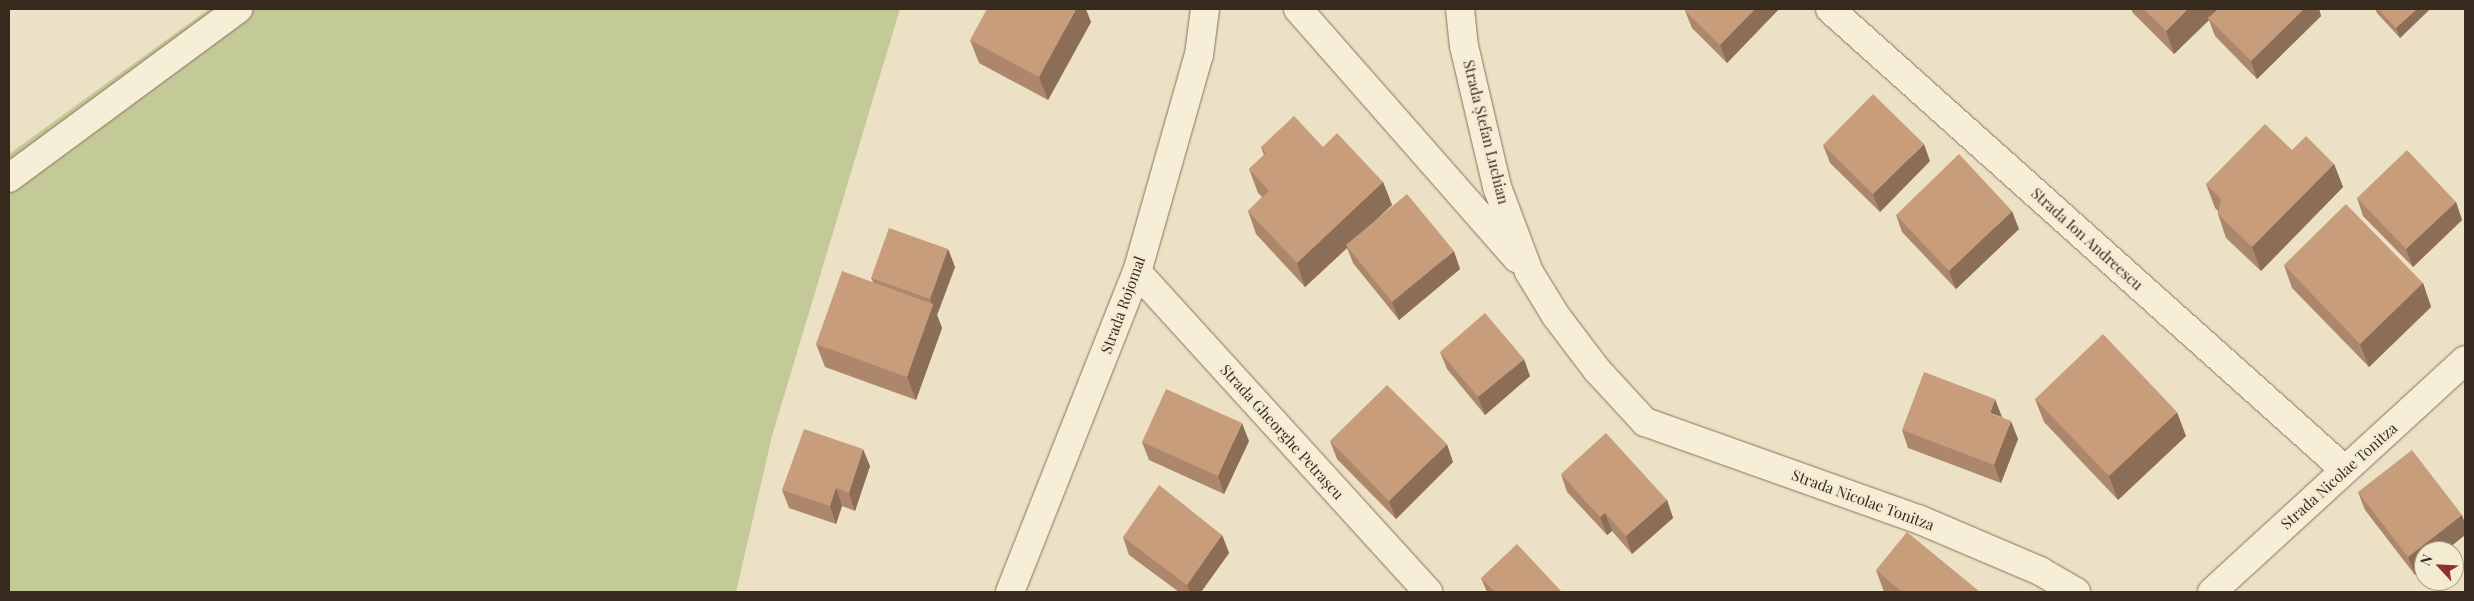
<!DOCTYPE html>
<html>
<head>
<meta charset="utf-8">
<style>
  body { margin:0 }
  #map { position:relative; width:2474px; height:601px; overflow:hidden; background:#ece1c4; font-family:"Playfair Display",serif }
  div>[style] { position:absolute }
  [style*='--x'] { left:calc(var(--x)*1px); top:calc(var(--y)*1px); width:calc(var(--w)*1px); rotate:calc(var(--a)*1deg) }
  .green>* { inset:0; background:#c3ca98 }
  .roads { filter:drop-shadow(0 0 1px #86725b) drop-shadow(0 0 1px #86725b) }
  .street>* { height:28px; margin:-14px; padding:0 14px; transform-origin:14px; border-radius:14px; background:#f7eed7 }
  .wall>* { inset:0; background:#ac876b }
  .shaded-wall>* { inset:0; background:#8c6e57 }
  .building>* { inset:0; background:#c89d7c }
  span { translate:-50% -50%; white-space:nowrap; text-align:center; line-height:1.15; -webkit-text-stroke:5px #f4ebd3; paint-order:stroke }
  .street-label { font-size:15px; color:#362a1f }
  .frame { position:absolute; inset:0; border:10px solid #362a1f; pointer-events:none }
  .north { position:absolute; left:2414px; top:541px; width:50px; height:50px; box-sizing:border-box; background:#f4ebd3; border:1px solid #a89e8b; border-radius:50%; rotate:295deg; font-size:14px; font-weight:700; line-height:20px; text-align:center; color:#362a1f }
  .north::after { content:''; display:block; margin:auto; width:18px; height:22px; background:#922f2e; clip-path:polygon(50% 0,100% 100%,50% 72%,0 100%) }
</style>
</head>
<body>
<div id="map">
  <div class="green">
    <div style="clip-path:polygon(209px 9px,900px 9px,772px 436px,736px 592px,9px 592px,9px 154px)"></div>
  </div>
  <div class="roads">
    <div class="street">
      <div style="--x:1298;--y:9;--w:332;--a:48.7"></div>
      <div style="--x:1460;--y:9;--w:37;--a:84"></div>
      <div style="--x:1464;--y:46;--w:145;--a:76.8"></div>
      <div style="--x:1497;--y:187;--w:91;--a:69.4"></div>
      <div style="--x:1529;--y:272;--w:52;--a:58.5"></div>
      <div style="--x:1556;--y:316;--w:68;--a:52.8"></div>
      <div style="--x:1597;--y:370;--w:71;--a:47.3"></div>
      <div style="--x:1645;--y:422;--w:290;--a:19.6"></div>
      <div style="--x:1918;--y:519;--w:133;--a:23.1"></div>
      <div style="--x:2040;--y:571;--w:42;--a:30.3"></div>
      <div style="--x:1830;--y:9;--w:691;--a:41.83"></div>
      <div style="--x:9;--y:178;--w:285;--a:-36.4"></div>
      <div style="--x:1137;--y:272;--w:433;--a:47.7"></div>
      <div style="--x:1010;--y:592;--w:344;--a:-68.4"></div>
      <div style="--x:1137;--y:272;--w:226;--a:-74.1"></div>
      <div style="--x:1199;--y:55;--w:46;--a:-82.6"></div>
      <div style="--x:2212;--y:592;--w:343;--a:-42.5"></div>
    </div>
  </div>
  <div class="wall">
    <div style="clip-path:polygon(1687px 9px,1779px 9px,1727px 63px,1692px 28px,1685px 11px)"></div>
    <div style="clip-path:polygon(2131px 9px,2319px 9px,2321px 16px,2257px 79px,2215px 36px,2209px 20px,2174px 54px,2133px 13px)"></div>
    <div style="clip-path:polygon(2375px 9px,2429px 9px,2429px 10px,2400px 38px,2377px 13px)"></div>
    <div style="clip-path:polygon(1091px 22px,1048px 100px,979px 63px,970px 40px)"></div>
    <div style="clip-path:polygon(1823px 145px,1930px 161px,1880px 212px,1830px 163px)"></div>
    <div style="clip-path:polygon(1261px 147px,1323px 147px,1383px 182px,1392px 205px,1377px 219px,1460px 269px,1399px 320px,1353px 263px,1347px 248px,1305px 287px,1256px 234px,1248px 211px,1262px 197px,1258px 193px,1249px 169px,1264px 155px)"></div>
    <div style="clip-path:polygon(2292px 150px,2334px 164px,2343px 187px,2261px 271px,2226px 238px,2218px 214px,2218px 211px,2215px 208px,2206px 184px)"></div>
    <div style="clip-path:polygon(2357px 198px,2456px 202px,2462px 220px,2413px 267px,2363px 216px)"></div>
    <div style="clip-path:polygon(1896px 215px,2019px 229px,1956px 289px,1902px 232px)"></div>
    <div style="clip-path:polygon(948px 249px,955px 267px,937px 315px,942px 328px,916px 400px,825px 367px,816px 344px,873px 282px,871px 278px)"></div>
    <div style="clip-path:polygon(2284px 265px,2423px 283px,2431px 307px,2369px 367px,2292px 288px)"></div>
    <div style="clip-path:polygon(1440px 352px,1530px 376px,1485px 415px,1447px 369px)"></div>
    <div style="clip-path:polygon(2035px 399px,2186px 436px,2118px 500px,2044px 422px)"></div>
    <div style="clip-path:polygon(2002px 417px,2018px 439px,2001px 483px,1908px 448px,1902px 430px)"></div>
    <div style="clip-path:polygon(1249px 441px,1224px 494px,1149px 460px,1142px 442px)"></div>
    <div style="clip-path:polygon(1330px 441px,1453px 462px,1396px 519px,1337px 459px)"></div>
    <div style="clip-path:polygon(870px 466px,855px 511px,842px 506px,836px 524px,789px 508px,782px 490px)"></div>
    <div style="clip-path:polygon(1561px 474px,1667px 500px,1673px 518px,1632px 554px,1612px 531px,1607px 535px,1567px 492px)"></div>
    <div style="clip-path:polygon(2358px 492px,2462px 515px,2465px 524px,2465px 535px,2445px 551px,2424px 551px,2424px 568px,2415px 575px,2365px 510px)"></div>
    <div style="clip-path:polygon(1222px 535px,1229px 553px,1201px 592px,1179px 592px,1129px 555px,1123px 537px)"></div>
    <div style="clip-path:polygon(1876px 570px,1980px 592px,1884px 592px)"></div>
    <div style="clip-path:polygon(1481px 578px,1562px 592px,1487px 592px)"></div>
  </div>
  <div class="shaded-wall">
    <div style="clip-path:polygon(1076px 9px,1086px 9px,1091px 22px,1048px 100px,1039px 77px)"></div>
    <div style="clip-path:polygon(1755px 9px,1779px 9px,1727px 63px,1720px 45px)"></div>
    <div style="clip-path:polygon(2188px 9px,2220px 9px,2208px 18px,2209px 20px,2174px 54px,2166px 31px)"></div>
    <div style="clip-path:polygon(2304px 9px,2319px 9px,2321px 16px,2257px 79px,2251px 61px)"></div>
    <div style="clip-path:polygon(2417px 9px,2429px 9px,2429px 10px,2400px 38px,2396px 28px)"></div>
    <div style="clip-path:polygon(1924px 144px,1930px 161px,1880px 212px,1873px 194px)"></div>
    <div style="clip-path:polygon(2334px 164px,2343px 187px,2261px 271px,2252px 247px)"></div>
    <div style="clip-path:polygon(1383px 182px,1392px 205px,1347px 247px,1346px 245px,1347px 248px,1305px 287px,1297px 263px)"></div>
    <div style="clip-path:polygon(2456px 202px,2462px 220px,2413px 267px,2406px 249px)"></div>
    <div style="clip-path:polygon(2012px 211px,2019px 229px,1956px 289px,1949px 271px)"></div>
    <div style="clip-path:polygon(948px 249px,955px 267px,937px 315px,942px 328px,916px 400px,907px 377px,933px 306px,930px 299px)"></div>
    <div style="clip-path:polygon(1454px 251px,1460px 269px,1399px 320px,1392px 302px)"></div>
    <div style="clip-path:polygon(2423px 283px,2431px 307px,2369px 367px,2360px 344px)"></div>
    <div style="clip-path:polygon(1524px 359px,1530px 376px,1485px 415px,1478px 397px)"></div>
    <div style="clip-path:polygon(1995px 399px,2002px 417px,1990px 413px)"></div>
    <div style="clip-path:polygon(2177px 412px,2186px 436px,2118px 500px,2109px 476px)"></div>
    <div style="clip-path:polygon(2011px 421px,2018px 439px,2001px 483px,1994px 465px)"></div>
    <div style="clip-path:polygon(1242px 423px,1249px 441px,1224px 494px,1218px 476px)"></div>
    <div style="clip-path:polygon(1447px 444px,1453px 462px,1396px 519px,1389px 501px)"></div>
    <div style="clip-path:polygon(863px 449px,870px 466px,855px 511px,849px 493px)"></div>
    <div style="clip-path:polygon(836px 488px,842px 506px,836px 524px,830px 506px)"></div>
    <div style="clip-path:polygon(1667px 500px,1673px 518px,1632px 554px,1626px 536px)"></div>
    <div style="clip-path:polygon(1605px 513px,1612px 531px,1607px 535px,1600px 517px)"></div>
    <div style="clip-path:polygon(2462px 515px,2465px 524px,2465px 535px,2445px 551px,2424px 551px,2424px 568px,2415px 575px,2408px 557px)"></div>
    <div style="clip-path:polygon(1222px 535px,1229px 553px,1201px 592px,1190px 592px,1187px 585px)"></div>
  </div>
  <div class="building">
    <div style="clip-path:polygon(987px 9px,1076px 9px,1039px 77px,970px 40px)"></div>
    <div style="clip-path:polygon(1687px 9px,1755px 9px,1720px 45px,1685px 11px)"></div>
    <div style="clip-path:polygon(2144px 9px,2188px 9px,2166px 31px)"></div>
    <div style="clip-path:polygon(2218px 9px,2304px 9px,2251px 61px,2208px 18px)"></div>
    <div style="clip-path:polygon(2378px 9px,2417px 9px,2396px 28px)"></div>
    <div style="clip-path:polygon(1873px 94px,1924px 144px,1873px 194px,1823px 145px)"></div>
    <div style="clip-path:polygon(1294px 116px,1323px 147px,1337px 133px,1383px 182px,1297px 263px,1248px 211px,1269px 191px,1249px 169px,1266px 153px,1261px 147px)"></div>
    <div style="clip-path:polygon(2265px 124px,2292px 150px,2306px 136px,2334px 164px,2252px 247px,2218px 214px,2221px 199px,2206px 184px)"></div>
    <div style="clip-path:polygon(2407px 150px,2456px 202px,2406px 249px,2357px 198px)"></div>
    <div style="clip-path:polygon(1959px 154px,2012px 211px,1949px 271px,1896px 215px)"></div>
    <div style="clip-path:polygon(1407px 194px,1454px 251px,1392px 302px,1346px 245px)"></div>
    <div style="clip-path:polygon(2346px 204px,2423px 283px,2360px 344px,2284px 265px)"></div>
    <div style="clip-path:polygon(889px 228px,948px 249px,930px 299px,871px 278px)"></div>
    <div style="clip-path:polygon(842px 271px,933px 304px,907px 377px,816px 344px)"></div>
    <div style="clip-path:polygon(1485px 313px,1524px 359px,1478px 397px,1440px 352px)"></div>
    <div style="clip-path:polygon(2103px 334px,2177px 412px,2109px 476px,2035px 399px)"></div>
    <div style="clip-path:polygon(1924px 372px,1995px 399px,1990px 413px,2011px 421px,1994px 465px,1902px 430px)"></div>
    <div style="clip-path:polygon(1387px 385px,1447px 444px,1389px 501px,1330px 441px)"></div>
    <div style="clip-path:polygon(1166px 389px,1242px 423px,1218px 476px,1142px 442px)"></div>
    <div style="clip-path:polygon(804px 429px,863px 449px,849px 493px,836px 488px,830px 506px,782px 490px)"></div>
    <div style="clip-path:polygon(1606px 433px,1667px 500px,1626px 536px,1605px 513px,1600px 517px,1561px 474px)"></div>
    <div style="clip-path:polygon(2412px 450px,2462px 515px,2408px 557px,2358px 492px)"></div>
    <div style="clip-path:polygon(1159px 485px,1222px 535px,1187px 585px,1123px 537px)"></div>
    <div style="clip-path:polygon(1907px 532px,1980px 592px,1902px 592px,1876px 570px)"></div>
    <div style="clip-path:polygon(1517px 544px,1562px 592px,1495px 592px,1481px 578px)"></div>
  </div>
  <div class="street-label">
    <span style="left:1486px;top:132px;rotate:76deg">Strada Ștefan Luchian</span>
    <span style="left:2087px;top:239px;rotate:42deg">Strada Ion Andreescu</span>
    <span style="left:1123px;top:305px;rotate:-70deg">Strada Rojomal</span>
    <span style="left:1282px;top:432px;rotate:48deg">Strada Gheorghe Petrașcu</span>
    <span style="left:2339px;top:476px;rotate:-42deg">Strada Nicolae Tonitza</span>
    <span style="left:1863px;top:500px;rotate:20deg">Strada Nicolae Tonitza</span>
  </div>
  <div class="frame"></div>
  <div class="north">N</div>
</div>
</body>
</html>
